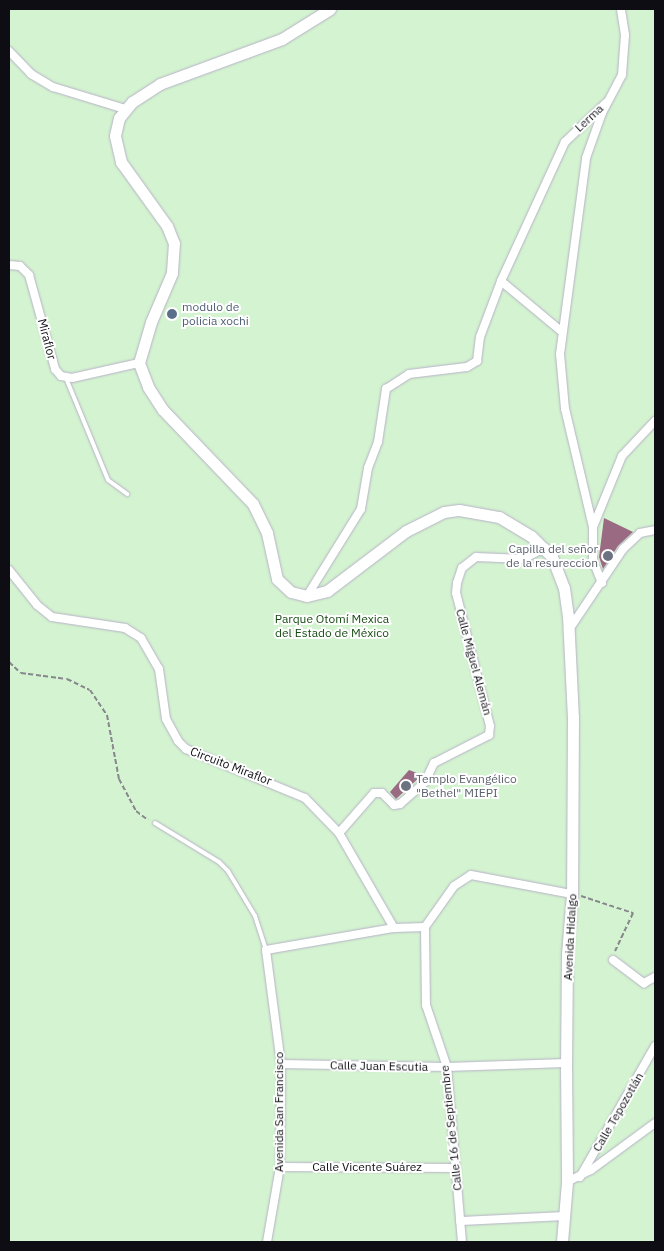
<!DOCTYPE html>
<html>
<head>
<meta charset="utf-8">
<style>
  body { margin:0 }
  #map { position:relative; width:664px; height:1251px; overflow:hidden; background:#fbfaff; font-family:"IBM Plex Sans",sans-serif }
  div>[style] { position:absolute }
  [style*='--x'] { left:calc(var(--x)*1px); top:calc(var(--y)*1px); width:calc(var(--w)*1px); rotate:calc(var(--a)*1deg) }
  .green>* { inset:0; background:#d4f3d0 }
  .building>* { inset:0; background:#9a6982 }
  .path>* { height:2px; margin-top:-1px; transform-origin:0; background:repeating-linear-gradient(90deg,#88878d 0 5px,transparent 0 7.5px) }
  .roads { filter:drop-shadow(0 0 1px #b6b2c7) drop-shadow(0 0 1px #b6b2c7) }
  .service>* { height:4px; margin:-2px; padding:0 2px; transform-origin:2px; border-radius:2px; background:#fff }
  .minor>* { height:8px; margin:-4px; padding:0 4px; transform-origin:4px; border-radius:4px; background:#fff }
  .secondary>* { height:11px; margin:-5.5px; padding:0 5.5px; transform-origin:5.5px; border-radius:5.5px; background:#fff }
  .dots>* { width:14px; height:14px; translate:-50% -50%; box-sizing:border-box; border:2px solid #fff; border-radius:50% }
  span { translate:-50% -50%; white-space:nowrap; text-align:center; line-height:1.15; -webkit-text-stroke:4px #fff; paint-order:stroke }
  .street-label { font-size:12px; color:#0e0d14 }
  .service-label { font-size:12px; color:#4e5e75 }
  .left { translate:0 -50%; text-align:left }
  .worship-label { font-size:12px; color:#5b616d }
  .right { translate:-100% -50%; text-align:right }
  .park-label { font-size:12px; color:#164a12 }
  .frame { position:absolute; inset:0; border:10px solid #0e0d14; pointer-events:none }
</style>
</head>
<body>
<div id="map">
  <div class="green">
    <div style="clip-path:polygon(9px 9px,655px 9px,655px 1242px,9px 1242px)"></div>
  </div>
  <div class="building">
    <div style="clip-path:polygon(604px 518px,633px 532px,618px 546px,603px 569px,599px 557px)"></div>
    <div style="clip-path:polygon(409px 770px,422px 775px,396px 799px,390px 792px)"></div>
  </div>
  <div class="path">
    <div style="--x:9;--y:662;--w:16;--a:43"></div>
    <div style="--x:21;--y:673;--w:46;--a:7.4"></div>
    <div style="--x:67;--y:679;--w:25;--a:26"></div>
    <div style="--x:90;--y:690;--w:30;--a:56"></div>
    <div style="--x:107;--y:715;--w:65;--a:79.4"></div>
    <div style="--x:119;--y:779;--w:36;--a:62"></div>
    <div style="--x:136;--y:811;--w:15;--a:37"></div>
    <div style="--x:407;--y:784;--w:11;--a:-34"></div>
    <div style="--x:581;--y:896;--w:55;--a:18.1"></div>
    <div style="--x:633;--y:913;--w:42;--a:115.3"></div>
  </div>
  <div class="roads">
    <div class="service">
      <div style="--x:66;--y:378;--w:110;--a:67.6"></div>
      <div style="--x:108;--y:480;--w:24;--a:36"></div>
      <div style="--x:155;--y:823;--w:75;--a:31.4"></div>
      <div style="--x:219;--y:862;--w:13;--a:45"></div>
      <div style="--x:228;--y:871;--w:52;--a:59"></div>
      <div style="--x:255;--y:916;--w:36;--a:72"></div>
    </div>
    <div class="minor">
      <div style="--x:9;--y:51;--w:32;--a:46"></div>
      <div style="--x:31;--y:74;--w:26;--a:31"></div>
      <div style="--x:53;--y:87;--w:75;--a:17"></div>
      <div style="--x:9;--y:265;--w:11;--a:5"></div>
      <div style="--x:20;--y:266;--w:13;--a:45"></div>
      <div style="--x:29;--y:275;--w:98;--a:74.5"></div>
      <div style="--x:55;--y:369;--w:9;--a:49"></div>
      <div style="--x:61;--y:376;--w:11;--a:10"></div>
      <div style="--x:72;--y:378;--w:69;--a:-12.6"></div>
      <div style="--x:561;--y:331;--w:78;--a:-140.2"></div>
      <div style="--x:501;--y:281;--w:153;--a:-65.3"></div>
      <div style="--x:565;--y:142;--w:57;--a:-43.6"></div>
      <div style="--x:593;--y:527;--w:121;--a:-103.3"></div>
      <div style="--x:565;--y:409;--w:55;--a:-95.2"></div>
      <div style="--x:560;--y:354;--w:198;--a:-82.4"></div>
      <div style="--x:586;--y:158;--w:48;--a:-70.4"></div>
      <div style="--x:602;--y:113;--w:43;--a:-62.2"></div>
      <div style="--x:622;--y:75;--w:40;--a:-85.7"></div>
      <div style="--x:625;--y:35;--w:26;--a:-99"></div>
      <div style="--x:9;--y:570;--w:45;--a:51.3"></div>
      <div style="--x:37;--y:605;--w:19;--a:39"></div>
      <div style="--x:52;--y:617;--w:74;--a:8.6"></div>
      <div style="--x:125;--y:628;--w:19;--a:32"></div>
      <div style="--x:141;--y:638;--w:36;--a:60"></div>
      <div style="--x:159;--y:669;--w:50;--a:82"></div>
      <div style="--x:166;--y:719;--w:25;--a:61"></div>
      <div style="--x:178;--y:741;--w:11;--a:45"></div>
      <div style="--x:186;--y:749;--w:129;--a:22.4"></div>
      <div style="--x:305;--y:798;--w:49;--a:45.8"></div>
      <div style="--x:339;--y:833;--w:110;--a:59.9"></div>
      <div style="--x:602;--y:583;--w:24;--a:-112"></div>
      <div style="--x:593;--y:561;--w:34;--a:-90"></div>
      <div style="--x:593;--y:527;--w:77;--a:-67.8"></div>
      <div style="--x:622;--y:456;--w:48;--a:-46.7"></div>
      <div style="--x:307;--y:596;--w:102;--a:-58.2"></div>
      <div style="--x:361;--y:509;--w:42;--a:-80.3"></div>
      <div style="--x:368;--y:468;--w:28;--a:-69"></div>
      <div style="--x:378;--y:442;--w:54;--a:-81.4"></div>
      <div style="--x:386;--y:389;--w:27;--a:-33"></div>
      <div style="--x:409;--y:374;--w:58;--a:-6.9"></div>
      <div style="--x:467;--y:367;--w:12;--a:-31"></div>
      <div style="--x:477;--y:361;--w:24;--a:-83"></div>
      <div style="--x:480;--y:337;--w:60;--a:-69.4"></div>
      <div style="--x:568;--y:631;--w:99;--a:-56.1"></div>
      <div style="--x:623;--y:549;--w:23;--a:-43"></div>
      <div style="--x:640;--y:533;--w:15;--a:-11"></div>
      <div style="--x:339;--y:833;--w:53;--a:-48.8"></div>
      <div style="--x:374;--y:793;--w:8;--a:0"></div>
      <div style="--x:382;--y:793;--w:17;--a:45"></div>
      <div style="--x:394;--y:805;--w:6;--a:-9"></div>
      <div style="--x:400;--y:804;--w:33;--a:-41"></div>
      <div style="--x:425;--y:782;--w:21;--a:-65"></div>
      <div style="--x:434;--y:763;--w:62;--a:-27"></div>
      <div style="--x:489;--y:735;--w:9;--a:-84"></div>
      <div style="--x:490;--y:726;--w:137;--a:-104.3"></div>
      <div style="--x:456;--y:593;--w:10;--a:-84"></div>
      <div style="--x:457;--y:583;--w:16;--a:-72"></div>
      <div style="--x:462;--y:568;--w:18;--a:-38"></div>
      <div style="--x:476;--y:557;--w:47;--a:2.4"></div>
      <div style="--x:523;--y:559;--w:25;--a:-27"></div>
      <div style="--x:425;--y:927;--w:78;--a:89.3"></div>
      <div style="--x:426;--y:1005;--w:65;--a:71.3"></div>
      <div style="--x:447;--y:1067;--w:176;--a:85.1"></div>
      <div style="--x:613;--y:960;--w:39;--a:37"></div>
      <div style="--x:644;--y:983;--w:13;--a:-29"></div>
      <div style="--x:281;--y:1064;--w:166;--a:1"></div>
      <div style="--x:447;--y:1067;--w:119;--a:-1.9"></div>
      <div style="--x:280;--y:1167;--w:174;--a:0.3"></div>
      <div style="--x:580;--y:1177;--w:151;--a:-60.2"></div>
      <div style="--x:567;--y:1182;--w:27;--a:-27"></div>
      <div style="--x:591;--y:1170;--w:79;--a:-36.3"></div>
      <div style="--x:460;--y:1221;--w:106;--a:-2.7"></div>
      <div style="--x:267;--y:1242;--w:76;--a:-80.2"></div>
      <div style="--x:280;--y:1167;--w:103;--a:-89.4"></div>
      <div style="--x:281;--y:1064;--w:115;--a:-97.5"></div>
      <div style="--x:266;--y:950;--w:130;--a:-9.8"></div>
      <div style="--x:394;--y:928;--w:31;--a:-2"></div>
      <div style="--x:425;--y:927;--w:50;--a:-54.7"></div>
      <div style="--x:454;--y:886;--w:20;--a:-33"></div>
      <div style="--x:471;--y:875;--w:103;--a:10.7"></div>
    </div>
    <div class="secondary">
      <div style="--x:330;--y:9;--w:57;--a:148"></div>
      <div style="--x:282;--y:39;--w:130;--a:159.8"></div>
      <div style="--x:160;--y:84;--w:33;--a:147"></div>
      <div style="--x:132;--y:102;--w:21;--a:129"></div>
      <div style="--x:119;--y:118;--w:18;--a:103"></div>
      <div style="--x:115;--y:136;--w:27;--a:77"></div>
      <div style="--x:121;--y:162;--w:79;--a:54.3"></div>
      <div style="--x:167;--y:226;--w:18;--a:68"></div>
      <div style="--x:174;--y:243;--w:30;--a:94"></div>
      <div style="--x:172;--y:273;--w:53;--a:113.2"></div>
      <div style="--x:151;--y:322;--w:43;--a:106.3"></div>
      <div style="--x:139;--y:363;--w:26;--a:69"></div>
      <div style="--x:148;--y:387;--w:27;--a:57"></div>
      <div style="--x:163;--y:410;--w:130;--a:46.2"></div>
      <div style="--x:253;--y:504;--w:32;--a:64"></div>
      <div style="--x:267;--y:533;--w:47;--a:77.7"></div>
      <div style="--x:277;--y:579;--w:19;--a:43"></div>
      <div style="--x:291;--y:592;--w:16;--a:14"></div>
      <div style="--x:307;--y:596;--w:21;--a:-14"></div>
      <div style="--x:327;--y:591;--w:99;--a:-37.2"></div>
      <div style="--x:406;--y:531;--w:42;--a:-26.6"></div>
      <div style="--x:444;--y:512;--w:15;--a:-8"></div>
      <div style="--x:459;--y:510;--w:41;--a:9.9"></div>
      <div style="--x:499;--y:517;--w:37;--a:31"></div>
      <div style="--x:531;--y:536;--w:30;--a:45"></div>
      <div style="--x:552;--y:557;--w:33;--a:69"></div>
      <div style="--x:564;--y:588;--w:28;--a:82"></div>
      <div style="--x:568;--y:616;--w:101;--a:87.2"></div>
      <div style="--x:573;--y:717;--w:177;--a:90.3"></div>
      <div style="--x:572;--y:894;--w:60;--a:94.8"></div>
      <div style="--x:567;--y:954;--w:109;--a:90.5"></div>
      <div style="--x:566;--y:1063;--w:119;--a:89.5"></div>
      <div style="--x:567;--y:1182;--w:60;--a:94.8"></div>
    </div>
  </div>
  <div class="dots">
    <div style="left:172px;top:314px;background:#5c6f8a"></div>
    <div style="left:608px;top:556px;background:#6b7280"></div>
    <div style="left:406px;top:786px;background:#6b7280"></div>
  </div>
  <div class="street-label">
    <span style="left:589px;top:118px;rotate:-43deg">Lerma</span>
    <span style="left:47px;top:339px;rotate:75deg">Miraflor</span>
    <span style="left:474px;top:662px;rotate:75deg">Calle Miguel Alemán</span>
    <span style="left:231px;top:766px;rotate:21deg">Circuito Miraflor</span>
    <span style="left:570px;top:937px;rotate:-87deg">Avenida Hidalgo</span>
    <span style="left:379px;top:1066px;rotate:1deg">Calle Juan Escutia</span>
    <span style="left:279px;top:1112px;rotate:-90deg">Avenida San Francisco</span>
    <span style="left:618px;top:1112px;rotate:-60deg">Calle Tepozotlán</span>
    <span style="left:451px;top:1128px;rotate:-96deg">Calle 16 de Septiembre</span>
    <span style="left:367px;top:1167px">Calle Vicente Suárez</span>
  </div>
  <div class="service-label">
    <span class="left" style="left:182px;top:314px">modulo de<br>policia xochi</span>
  </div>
  <div class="worship-label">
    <span class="right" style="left:598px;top:556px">Capilla del señor<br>de la resureccion</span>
    <span class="left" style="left:416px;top:786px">Templo Evangélico<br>"Bethel" MIEPI</span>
  </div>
  <div class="park-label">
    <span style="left:332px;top:626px">Parque Otomí Mexica<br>del Estado de México</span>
  </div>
  <div class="frame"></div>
</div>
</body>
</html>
